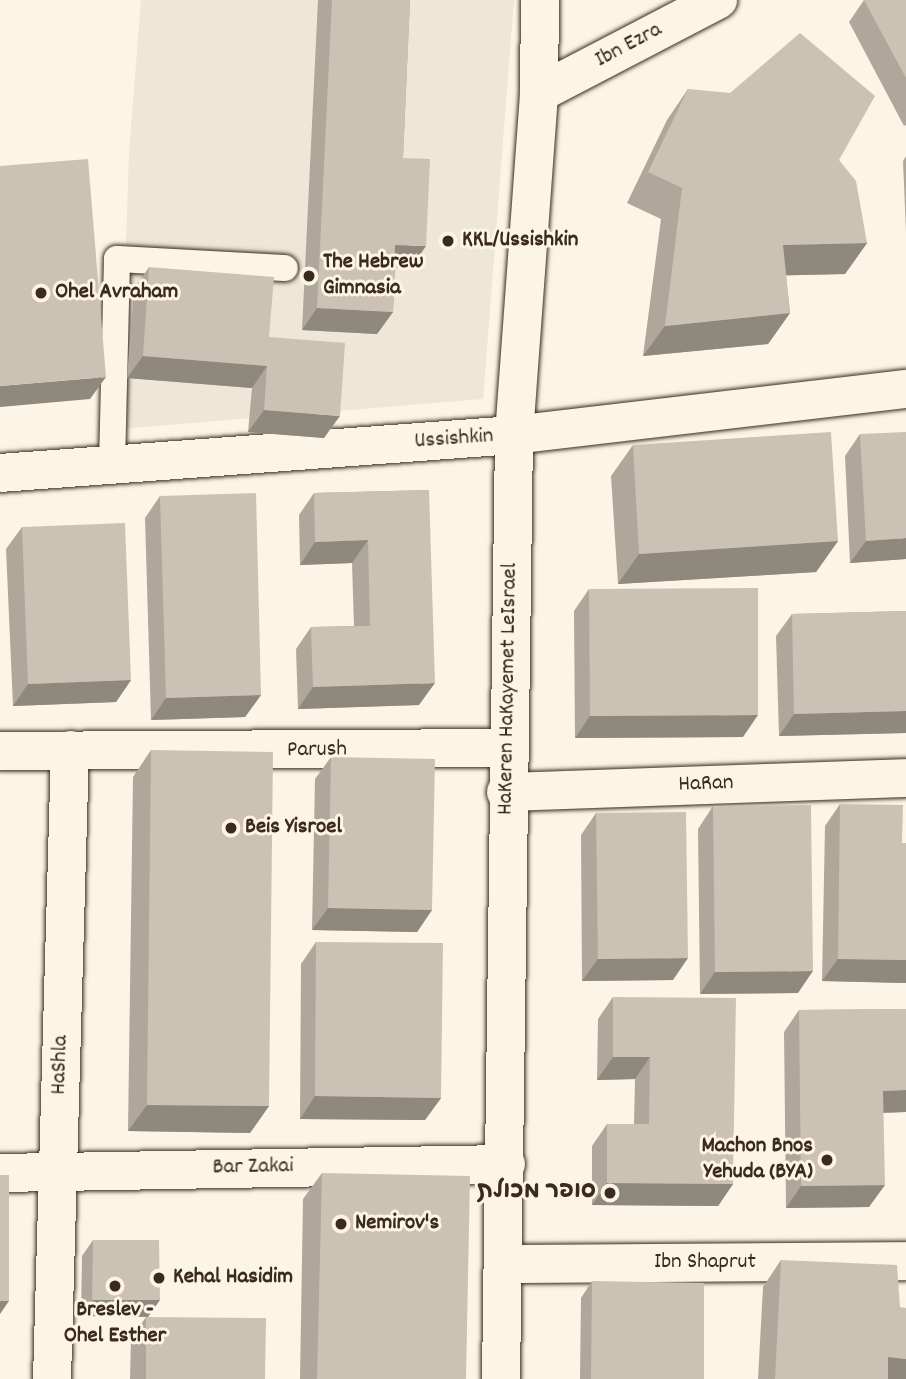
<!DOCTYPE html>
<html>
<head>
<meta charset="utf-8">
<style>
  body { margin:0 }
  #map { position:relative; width:906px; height:1379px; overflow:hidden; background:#fcf5e5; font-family:Dekko,"Playpen Sans Hebrew",sans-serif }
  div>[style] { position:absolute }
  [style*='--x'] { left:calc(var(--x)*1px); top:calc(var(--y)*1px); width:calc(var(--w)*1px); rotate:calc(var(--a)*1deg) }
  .built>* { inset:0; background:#eee6d6 }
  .roads { filter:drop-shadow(0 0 2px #3b2a1e) drop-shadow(0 0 2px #3b2a1e) }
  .service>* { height:26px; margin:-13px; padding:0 13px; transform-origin:13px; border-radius:13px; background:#fcf5e5 }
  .minor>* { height:38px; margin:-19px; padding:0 19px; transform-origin:19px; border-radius:19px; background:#fcf5e5 }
  .tertiary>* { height:38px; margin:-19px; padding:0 19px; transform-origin:19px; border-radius:19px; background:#fcf5e5 }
  .wall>* { inset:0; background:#afa79a }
  .shaded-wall>* { inset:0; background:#8f887d }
  .building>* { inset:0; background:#ccc2b3 }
  .dots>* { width:19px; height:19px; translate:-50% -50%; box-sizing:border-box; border:4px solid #fcf5e5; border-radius:50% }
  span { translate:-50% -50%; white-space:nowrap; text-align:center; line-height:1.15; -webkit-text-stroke:6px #fcf5e5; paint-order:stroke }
  .street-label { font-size:23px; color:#3b2a1e }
  .poi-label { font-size:23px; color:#3b2a1e; font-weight:700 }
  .left { translate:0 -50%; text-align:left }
  .right { translate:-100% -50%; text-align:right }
</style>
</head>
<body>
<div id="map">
  <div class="built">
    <div style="clip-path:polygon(141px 0,514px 0,483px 399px,120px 429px,129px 152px)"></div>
  </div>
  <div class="roads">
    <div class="service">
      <div style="--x:112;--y:465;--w:206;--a:-88.6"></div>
      <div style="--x:117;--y:259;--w:168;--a:3.1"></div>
    </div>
    <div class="minor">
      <div style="--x:539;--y:93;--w:93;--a:-89.4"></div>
      <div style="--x:0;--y:751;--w:508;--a:-0.34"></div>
      <div style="--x:506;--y:792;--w:400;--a:-2"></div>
      <div style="--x:0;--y:1173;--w:506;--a:-1.02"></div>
      <div style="--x:505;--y:1264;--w:401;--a:-0.4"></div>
      <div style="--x:52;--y:1379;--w:629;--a:-88.36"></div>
      <div style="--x:501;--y:1379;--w:944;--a:-89.21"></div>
    </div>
    <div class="tertiary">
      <div style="--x:514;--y:435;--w:343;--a:-85.8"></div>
      <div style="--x:539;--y:93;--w:202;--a:-27.5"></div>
      <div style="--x:0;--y:473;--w:515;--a:-4.23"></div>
      <div style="--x:514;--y:435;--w:395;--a:-6.7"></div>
    </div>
  </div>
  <div class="wall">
    <div style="clip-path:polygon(318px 0,410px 0,403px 158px,411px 268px,395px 267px,393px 312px,377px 334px,302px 330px)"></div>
    <div style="clip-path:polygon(864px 0,906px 0,906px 125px,904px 126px,849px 22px)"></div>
    <div style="clip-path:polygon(688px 89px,839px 160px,867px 243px,845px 274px,786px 275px,790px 313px,768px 344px,643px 356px,661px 219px,627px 203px,667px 120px)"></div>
    <div style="clip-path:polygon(906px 156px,906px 232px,903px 161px)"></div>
    <div style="clip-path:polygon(149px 267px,269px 337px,324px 438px,248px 432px,252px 388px,127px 378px,134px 289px)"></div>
    <div style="clip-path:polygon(860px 434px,906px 559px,850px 563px,845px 456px)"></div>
    <div style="clip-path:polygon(633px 445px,838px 541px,816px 572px,618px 584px,611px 476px)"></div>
    <div style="clip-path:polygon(429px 490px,419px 705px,298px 709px,296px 649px,311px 627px,354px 626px,352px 563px,300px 565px,299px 515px,314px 493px)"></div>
    <div style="clip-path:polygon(160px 496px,261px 695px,245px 717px,151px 720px,145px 518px)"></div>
    <div style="clip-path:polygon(22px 527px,131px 680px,116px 702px,13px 706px,6px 549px)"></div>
    <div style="clip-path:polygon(589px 589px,743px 737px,575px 738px,574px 611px)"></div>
    <div style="clip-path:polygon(906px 611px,906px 733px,779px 736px,776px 636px,792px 614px)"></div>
    <div style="clip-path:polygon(151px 750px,269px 1106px,250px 1133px,128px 1131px,133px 777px)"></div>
    <div style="clip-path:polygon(331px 757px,432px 910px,417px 932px,312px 930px,315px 779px)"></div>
    <div style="clip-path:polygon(840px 804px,902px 843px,906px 983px,822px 981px,825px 826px)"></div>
    <div style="clip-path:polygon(713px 806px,798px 993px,700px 994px,698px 829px)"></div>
    <div style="clip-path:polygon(596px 813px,673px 980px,582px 981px,581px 835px)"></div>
    <div style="clip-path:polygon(316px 942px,441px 1098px,425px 1120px,300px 1119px,301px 964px)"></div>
    <div style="clip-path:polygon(613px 997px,733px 1184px,718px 1206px,592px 1205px,592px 1146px,607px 1124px,634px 1124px,635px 1079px,597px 1080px,598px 1019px)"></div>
    <div style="clip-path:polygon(906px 1009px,906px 1112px,883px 1113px,869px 1207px,786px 1208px,784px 1032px,799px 1010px)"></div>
    <div style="clip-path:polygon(322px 1173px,466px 1379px,300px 1379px,303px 1199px)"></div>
    <div style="clip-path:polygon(93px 1240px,160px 1300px,81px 1316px,82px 1256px)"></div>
    <div style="clip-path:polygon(781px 1260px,900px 1307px,906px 1379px,758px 1379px,763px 1287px)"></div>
    <div style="clip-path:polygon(592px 1281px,704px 1379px,580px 1379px,581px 1298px)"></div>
    <div style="clip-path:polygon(146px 1317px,265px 1379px,130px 1379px,131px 1339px)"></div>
  </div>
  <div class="shaded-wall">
    <div style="clip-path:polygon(867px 243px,845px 274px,762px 276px,783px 245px)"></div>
    <div style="clip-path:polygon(395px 245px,426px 246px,411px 268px,380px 267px)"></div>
    <div style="clip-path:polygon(317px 308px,393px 312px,377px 334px,302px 330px)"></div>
    <div style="clip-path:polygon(790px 313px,768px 344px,643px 356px,665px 326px)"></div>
    <div style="clip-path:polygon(143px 356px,267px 366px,252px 388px,127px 378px)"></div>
    <div style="clip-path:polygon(106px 377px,90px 399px,0 407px,0 386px)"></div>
    <div style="clip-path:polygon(264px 410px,340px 416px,324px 438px,248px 432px)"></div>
    <div style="clip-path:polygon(906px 538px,906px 559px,850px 563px,866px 541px)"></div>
    <div style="clip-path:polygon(368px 540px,352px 563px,300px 565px,315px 542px)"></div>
    <div style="clip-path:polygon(838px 541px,816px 572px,618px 584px,639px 554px)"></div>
    <div style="clip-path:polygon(131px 680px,116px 702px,13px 706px,28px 684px)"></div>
    <div style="clip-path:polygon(435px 683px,419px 705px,298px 709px,313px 687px)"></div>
    <div style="clip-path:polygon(261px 695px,245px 717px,151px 720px,166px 698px)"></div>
    <div style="clip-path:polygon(906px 711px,906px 733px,779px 736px,794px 714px)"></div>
    <div style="clip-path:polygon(758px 715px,743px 737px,575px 738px,590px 716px)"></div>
    <div style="clip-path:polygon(328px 908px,432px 910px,417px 932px,312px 930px)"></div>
    <div style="clip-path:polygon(688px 958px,673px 980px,582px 981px,598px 959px)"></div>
    <div style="clip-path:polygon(838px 959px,906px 960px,906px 983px,822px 981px)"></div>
    <div style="clip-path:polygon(813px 971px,798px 993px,700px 994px,715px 972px)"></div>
    <div style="clip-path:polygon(613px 1057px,650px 1057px,635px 1079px,597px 1080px)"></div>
    <div style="clip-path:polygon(906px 1090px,906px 1112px,868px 1113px,883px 1091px)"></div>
    <div style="clip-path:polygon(315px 1096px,441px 1098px,425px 1120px,300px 1119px)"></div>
    <div style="clip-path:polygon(147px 1105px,269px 1106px,250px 1133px,128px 1131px)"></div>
    <div style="clip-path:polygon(607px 1183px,733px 1184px,718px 1206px,592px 1205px)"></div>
    <div style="clip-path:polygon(885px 1185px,869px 1207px,786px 1208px,801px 1186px)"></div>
    <div style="clip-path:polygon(92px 1300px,160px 1300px,148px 1317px,81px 1316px)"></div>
    <div style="clip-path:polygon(0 1301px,9px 1301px,0 1314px)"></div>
    <div style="clip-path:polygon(888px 1357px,906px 1359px,906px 1379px,873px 1379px)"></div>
  </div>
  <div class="building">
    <div style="clip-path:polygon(332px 0,410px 0,403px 158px,430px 159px,426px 246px,395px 245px,393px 312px,317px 308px)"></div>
    <div style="clip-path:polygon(864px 0,906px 0,906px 78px)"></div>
    <div style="clip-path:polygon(800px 33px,875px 96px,839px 160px,856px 181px,867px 243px,783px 245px,790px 313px,665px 326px,682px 188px,648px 172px,688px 89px,730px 93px)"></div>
    <div style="clip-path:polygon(88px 159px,106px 377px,0 386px,0 166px)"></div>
    <div style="clip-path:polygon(149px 267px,274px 277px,269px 337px,345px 343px,340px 416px,264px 410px,267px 366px,143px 356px)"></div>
    <div style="clip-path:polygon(831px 432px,838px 541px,639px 554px,633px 445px)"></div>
    <div style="clip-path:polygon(906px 432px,906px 538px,866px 541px,860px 434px)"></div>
    <div style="clip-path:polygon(429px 490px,435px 683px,313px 687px,311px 627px,370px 626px,368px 540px,315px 542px,314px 493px)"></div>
    <div style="clip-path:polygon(256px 493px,261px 695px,166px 698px,160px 496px)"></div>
    <div style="clip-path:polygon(125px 523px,131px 680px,28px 684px,22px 527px)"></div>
    <div style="clip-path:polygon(758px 588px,758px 715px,590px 716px,589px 589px)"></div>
    <div style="clip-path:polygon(906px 611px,906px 711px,794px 714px,792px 614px)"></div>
    <div style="clip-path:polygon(151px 750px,273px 752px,269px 1106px,147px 1105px)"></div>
    <div style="clip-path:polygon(331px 757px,435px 759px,432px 910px,328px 908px)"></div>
    <div style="clip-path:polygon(840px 804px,903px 805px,902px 843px,906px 843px,906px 960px,838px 959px)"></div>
    <div style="clip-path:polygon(811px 805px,813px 971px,715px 972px,713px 806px)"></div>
    <div style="clip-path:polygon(686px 812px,688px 958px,598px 959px,596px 813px)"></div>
    <div style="clip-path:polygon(316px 942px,443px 943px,441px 1098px,315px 1096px)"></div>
    <div style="clip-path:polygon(613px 997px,736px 998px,733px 1184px,607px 1183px,607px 1124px,649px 1124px,650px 1057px,613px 1057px)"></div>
    <div style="clip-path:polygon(906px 1009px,906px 1090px,883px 1091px,885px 1185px,801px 1186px,799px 1010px)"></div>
    <div style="clip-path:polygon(322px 1173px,470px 1176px,466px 1379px,317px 1379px)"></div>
    <div style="clip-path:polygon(0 1175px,9px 1175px,9px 1301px,0 1301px)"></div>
    <div style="clip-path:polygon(93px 1240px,159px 1240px,160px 1300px,92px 1300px)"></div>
    <div style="clip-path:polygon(781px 1260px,897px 1265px,900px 1307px,906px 1308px,906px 1359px,888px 1357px,888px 1379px,775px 1379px)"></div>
    <div style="clip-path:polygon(592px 1281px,704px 1283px,704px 1379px,591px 1379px)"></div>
    <div style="clip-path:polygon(146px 1317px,266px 1318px,265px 1379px,146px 1379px)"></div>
  </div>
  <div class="dots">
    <div style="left:448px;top:241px;background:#3b2a1e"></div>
    <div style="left:309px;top:276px;background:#3b2a1e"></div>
    <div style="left:41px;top:293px;background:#3b2a1e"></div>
    <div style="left:231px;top:828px;background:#3b2a1e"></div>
    <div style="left:827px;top:1160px;background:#3b2a1e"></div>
    <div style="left:610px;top:1193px;background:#3b2a1e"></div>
    <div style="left:341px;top:1224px;background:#3b2a1e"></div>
    <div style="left:159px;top:1278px;background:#3b2a1e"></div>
    <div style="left:115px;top:1286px;background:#3b2a1e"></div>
  </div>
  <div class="street-label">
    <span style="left:629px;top:46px;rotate:-28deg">Ibn Ezra</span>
    <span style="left:454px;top:440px;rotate:-4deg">Ussishkin</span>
    <span style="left:509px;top:689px;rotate:-89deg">HaKeren HaKayemet LeIsrael</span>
    <span style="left:317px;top:751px;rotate:-1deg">Parush</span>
    <span style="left:706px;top:785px;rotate:-2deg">HaRan</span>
    <span style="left:61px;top:1065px;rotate:-88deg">HaShla</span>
    <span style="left:253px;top:1168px;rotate:-1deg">Bar Zakai</span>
    <span style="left:705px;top:1263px">Ibn Shaprut</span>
  </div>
  <div class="poi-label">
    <span class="left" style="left:462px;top:241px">KKL/Ussishkin</span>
    <span class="left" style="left:323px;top:276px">The Hebrew<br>Gimnasia</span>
    <span class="left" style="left:55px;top:293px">Ohel Avraham</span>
    <span class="left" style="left:245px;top:828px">Beis Yisroel</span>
    <span class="right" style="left:813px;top:1160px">Machon Bnos<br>Yehuda (BYA)</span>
    <span class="right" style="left:596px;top:1193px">סופר מכולת</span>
    <span class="left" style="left:355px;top:1224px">Nemirov's</span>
    <span class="left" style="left:173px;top:1278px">Kehal Hasidim</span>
    <span style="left:115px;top:1324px">Breslev -<br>Ohel Esther</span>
  </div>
</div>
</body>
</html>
